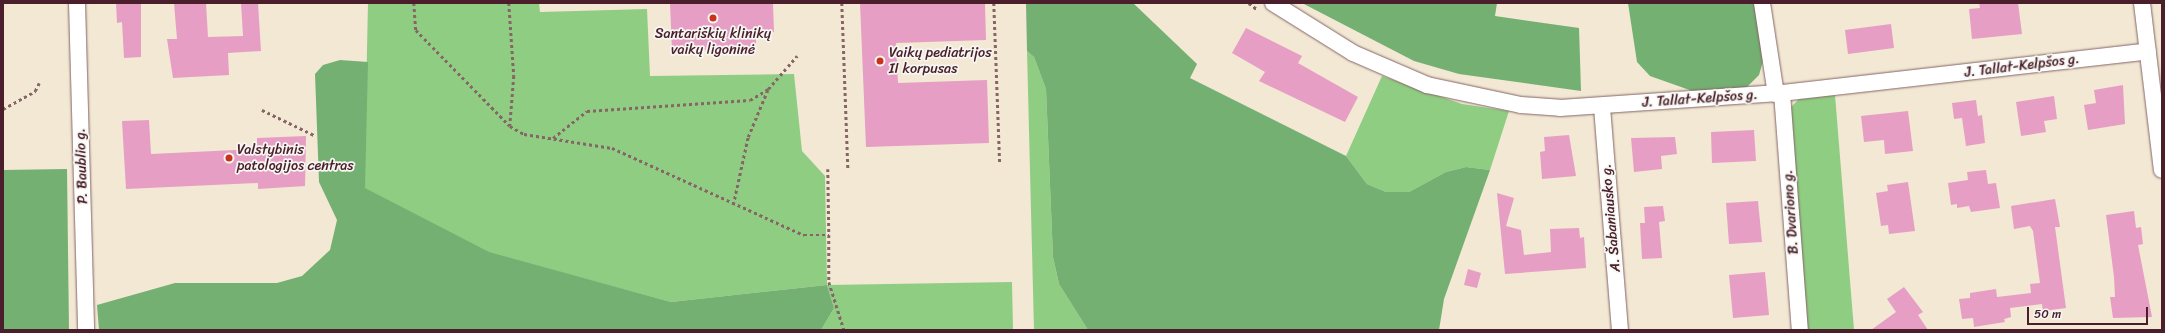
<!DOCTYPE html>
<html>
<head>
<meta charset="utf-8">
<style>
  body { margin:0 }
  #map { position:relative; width:2165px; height:333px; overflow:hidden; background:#f2e8d4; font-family:Sriracha,sans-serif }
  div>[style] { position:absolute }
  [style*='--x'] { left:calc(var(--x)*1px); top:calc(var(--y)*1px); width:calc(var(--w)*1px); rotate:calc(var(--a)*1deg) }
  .green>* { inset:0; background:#8fcd83 }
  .forest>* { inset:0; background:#73b071 }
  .building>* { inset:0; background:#e79ec4 }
  .path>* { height:2.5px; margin-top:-1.25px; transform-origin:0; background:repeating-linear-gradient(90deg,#856566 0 3px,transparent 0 6px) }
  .roads { filter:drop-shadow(0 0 1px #856566) drop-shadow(0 0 1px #856566) }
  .minor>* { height:16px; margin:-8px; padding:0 8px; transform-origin:8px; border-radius:8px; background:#fff }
  .dots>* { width:11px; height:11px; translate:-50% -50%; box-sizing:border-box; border:2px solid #f6f6f2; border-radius:50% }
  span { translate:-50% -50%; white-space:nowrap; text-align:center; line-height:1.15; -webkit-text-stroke:3.5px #f6f6f2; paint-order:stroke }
  .poi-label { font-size:14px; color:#4a1f2b }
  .left { translate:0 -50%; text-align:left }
  .street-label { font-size:14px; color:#4a1f2b }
  .frame { position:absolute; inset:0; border:4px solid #4a1f2b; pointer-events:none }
  .scale { position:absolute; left:2027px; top:307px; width:121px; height:18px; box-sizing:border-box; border:2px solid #4a1f2b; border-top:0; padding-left:5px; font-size:12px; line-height:14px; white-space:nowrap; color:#4a1f2b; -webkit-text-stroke:3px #f6f6f2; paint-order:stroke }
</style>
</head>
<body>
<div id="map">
  <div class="green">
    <div style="clip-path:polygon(368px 3px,539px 3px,540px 12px,647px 9px,650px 76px,794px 74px,802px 151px,825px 176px,827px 285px,1012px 282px,1013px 330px,821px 330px,834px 308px,827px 285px,671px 302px,489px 253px,364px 188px)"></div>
    <div style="clip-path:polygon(1027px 51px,1034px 57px,1046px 89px,1053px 257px,1059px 284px,1088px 330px,1034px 330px)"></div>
    <div style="clip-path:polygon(1382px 76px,1462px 104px,1509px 111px,1490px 170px,1466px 167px,1446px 172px,1409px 192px,1386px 192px,1367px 184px,1346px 156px)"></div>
    <div style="clip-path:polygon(1835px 95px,1854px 330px,1807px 330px,1789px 109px,1799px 99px)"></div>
  </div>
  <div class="forest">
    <div style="clip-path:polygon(1026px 3px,1133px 3px,1197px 64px,1190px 78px,1346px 156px,1367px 184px,1386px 192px,1409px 192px,1446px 172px,1466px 167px,1490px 170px,1444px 299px,1439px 330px,1088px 330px,1059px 284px,1053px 257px,1046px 89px,1034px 57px,1027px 51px)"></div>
    <div style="clip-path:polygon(1302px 3px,1497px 3px,1495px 16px,1579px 28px,1581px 91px,1459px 74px,1414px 61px)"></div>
    <div style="clip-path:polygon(1628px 3px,1754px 3px,1764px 58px,1759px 75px,1747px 87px,1698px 93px,1650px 76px,1637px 62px)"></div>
    <div style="clip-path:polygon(340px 60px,368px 62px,365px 188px,489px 252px,671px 302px,827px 285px,834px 308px,821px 330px,99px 330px,97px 305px,175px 283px,277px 283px,302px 276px,330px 250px,337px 220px,319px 182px,315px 74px,323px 65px)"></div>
    <div style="clip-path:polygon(67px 169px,69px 330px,3px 330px,3px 170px)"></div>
  </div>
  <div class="building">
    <div style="clip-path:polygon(116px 3px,141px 3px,141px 57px,124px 58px,122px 22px,117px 23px)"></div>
    <div style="clip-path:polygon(174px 3px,206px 3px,208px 37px,243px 36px,241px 3px,258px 3px,261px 51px,228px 53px,229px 75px,173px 78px,167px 39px,177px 39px)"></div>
    <div style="clip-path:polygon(670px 3px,773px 3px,774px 32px,756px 33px,756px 48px,672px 51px)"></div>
    <div style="clip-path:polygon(860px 3px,985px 3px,986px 40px,896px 43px,898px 83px,987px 80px,989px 143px,866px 147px)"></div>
    <div style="clip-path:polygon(1979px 3px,2018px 3px,2022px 34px,1972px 39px,1969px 9px,1980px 8px)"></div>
    <div style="clip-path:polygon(1891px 24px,1894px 48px,1848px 54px,1845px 30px)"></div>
    <div style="clip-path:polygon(1246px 28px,1302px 56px,1298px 63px,1358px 97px,1345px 122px,1259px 81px,1265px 72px,1232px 53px)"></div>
    <div style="clip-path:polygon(2123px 85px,2125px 124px,2088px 130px,2084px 105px,2096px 103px,2094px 90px)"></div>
    <div style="clip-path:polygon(2054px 96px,2057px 119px,2044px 121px,2046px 132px,2021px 136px,2016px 102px)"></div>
    <div style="clip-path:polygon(1976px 100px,1978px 116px,1982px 115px,1985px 143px,1966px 146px,1962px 118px,1954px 119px,1952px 103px)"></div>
    <div style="clip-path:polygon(1908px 111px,1913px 151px,1885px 154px,1884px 140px,1864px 142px,1861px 116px)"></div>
    <div style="clip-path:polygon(149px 120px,151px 154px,257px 149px,257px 138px,306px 136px,305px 186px,258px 189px,258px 183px,126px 189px,122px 121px)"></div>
    <div style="clip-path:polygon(1754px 130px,1756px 161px,1712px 163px,1711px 132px)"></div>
    <div style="clip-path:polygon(1569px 135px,1576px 176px,1542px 179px,1540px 152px,1545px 151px,1544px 137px)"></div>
    <div style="clip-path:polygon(1675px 137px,1677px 154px,1661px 156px,1662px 169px,1634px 172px,1631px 138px)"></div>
    <div style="clip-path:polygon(1986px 170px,1988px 184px,1996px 183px,2000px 208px,1971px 212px,1969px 206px,1957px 208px,1957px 204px,1951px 205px,1948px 183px,1968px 180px,1967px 172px)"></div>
    <div style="clip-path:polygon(1908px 182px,1915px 231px,1889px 234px,1888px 225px,1881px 226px,1876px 193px,1888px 191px,1887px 185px)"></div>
    <div style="clip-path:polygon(1497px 193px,1514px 198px,1506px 226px,1521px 230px,1524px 255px,1551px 252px,1550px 229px,1579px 228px,1580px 238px,1584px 237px,1586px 268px,1505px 274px)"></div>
    <div style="clip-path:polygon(2055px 199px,2060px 227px,2055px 227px,2066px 308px,2043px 311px,2042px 304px,2010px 308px,2011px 317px,2004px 319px,2005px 322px,1974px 327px,1973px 318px,1962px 319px,1959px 299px,1970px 298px,1970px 293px,1996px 289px,1997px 297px,2031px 293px,2030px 284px,2040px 283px,2033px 231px,2030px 226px,2014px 229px,2011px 206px)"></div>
    <div style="clip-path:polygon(1758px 201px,1762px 242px,1729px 244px,1726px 203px)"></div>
    <div style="clip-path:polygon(1663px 206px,1665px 221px,1659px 222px,1662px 258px,1642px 259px,1640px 223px,1645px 223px,1644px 207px)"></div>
    <div style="clip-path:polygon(2134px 211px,2136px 228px,2141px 227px,2143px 244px,2138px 245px,2152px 317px,2113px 318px,2110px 297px,2115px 297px,2114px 277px,2106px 215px)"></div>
    <div style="clip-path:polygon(1468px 269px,1481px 273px,1477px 288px,1464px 285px)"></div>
    <div style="clip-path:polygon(1765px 272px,1769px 315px,1733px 318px,1729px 275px)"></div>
    <div style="clip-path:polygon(1904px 287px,1923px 312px,1918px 315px,1928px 330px,1871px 330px,1896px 312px,1887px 299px)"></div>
  </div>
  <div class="path">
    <div style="--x:414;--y:3;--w:27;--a:86"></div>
    <div style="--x:416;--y:30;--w:134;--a:45.6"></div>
    <div style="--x:510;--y:126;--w:16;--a:30"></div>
    <div style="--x:524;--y:134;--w:89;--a:9"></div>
    <div style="--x:612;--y:148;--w:211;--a:24.4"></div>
    <div style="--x:804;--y:235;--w:25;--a:0"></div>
    <div style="--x:829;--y:235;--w:47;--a:90"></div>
    <div style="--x:829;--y:282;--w:50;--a:72.6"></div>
    <div style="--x:509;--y:3;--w:73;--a:86.1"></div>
    <div style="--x:514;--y:76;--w:50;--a:94.6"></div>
    <div style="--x:842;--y:3;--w:166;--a:87.9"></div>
    <div style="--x:994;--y:3;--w:161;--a:87.9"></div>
    <div style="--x:1249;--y:3;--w:11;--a:38"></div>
    <div style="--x:3;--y:109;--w:37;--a:-29"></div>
    <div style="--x:35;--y:91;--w:9;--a:-63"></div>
    <div style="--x:262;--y:110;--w:58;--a:25.7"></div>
    <div style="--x:553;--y:138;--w:43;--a:-38.5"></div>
    <div style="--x:587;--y:111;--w:163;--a:-3.9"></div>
    <div style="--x:750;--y:100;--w:21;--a:-31"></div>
    <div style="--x:828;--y:169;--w:66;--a:89.1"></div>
    <div style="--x:733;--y:205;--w:70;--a:-77.6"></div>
    <div style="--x:748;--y:137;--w:52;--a:-67.4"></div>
    <div style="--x:768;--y:89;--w:44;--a:-48.7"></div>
  </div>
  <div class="roads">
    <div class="minor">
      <div style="--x:77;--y:3;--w:327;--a:88.4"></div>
      <div style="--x:1273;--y:3;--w:94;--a:32"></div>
      <div style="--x:1353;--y:53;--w:81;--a:23.4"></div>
      <div style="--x:1427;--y:85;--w:96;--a:12"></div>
      <div style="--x:1521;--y:105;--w:39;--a:4"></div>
      <div style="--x:1560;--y:108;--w:223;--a:-3.9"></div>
      <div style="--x:1782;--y:93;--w:368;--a:-6.5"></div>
      <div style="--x:1762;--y:3;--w:92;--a:81.3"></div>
      <div style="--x:2142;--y:3;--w:168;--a:83.2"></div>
      <div style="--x:1782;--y:93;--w:238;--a:85.7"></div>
      <div style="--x:1602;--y:107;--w:224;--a:85.4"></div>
    </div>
  </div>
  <div class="dots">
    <div style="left:713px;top:18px;background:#c8321e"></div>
    <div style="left:880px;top:61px;background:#c8321e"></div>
    <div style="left:229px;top:158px;background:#c8321e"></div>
  </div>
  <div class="poi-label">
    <span style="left:713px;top:42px">Santariškių klinikų<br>vaikų ligoninė</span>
    <span class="left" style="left:889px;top:61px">Vaikų pediatrijos<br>II korpusas</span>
    <span class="left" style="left:237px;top:158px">Valstybinis<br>patologijos centras</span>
  </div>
  <div class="street-label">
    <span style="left:2022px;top:66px;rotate:-7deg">J. Tallat-Kelpšos g.</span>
    <span style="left:1700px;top:99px;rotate:-4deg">J. Tallat-Kelpšos g.</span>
    <span style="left:82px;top:166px;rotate:-92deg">P. Baublio g.</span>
    <span style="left:1791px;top:212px;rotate:-94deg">B. Dvariono g.</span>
    <span style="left:1611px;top:218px;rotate:-95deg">A. Šabaniausko g.</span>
  </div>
  <div class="frame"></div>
  <div class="scale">50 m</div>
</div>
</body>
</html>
